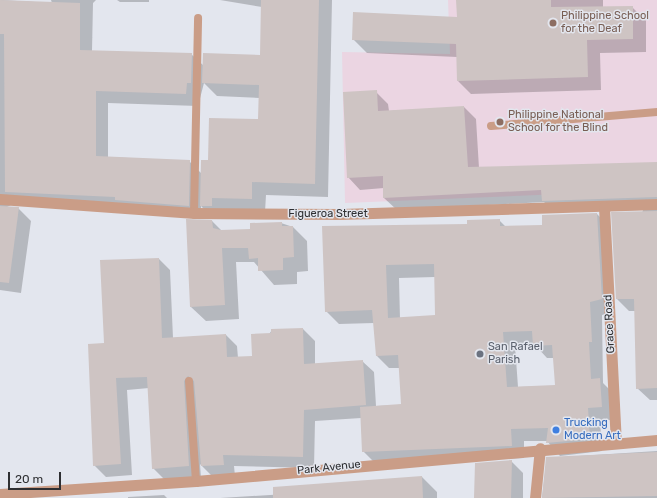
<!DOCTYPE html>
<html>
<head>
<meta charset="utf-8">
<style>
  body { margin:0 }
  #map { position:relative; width:657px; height:498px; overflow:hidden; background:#e3e6ee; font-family:Rubik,sans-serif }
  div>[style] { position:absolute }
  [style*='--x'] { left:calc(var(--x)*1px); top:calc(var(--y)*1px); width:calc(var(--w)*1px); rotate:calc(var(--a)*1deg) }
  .education>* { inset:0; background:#ebd5e2 }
  .shadow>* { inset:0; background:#0003 }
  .building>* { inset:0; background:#cec4c3 }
  .service>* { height:8px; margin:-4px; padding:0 4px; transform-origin:4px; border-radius:4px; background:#ca9d87 }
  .minor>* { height:11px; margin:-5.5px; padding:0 5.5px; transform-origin:5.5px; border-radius:5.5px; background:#ca9d87 }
  .dots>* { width:11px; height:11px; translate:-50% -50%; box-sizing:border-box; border:2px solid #e3e6ee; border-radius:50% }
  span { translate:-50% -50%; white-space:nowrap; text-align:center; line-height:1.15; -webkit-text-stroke:3px #e3e6ee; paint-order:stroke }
  .education-label { font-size:11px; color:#785e54 }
  .left { translate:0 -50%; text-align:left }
  .street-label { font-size:11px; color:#2e2f32 }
  .worship-label { font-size:11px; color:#5b616d }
  .shop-label { font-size:11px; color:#366cbe }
  .scale { position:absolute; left:8px; top:472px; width:53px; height:18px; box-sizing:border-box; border:2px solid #2e2f32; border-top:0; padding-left:5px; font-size:12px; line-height:14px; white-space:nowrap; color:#2e2f32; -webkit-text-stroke:3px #e3e6ee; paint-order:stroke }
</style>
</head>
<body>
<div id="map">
  <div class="education">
    <div style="clip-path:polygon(448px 0,657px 0,657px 190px,345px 203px,342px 52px,450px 54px)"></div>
  </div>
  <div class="shadow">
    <div style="clip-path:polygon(evenodd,0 0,52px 3px,51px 0,96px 0,93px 3px,92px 51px,191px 54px,204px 66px,261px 56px,262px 7px,220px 0,332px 0,328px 197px,266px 195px,265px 212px,225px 211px,225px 219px,214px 219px,201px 206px,201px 218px,13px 204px,7px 207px,18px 208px,31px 221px,21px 293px,0 290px,0 0,204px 83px,217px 96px,260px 98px,259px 120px,209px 161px,201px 173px,189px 161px,108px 157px,108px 103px,198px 106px,204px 83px)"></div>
    <div style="clip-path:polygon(117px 0,149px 0,149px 2px,120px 2px)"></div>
    <div style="clip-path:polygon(457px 0,603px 0,603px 8px,632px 7px,646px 21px,646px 52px,600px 53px,601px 90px,471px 94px,458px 81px,457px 57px,367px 53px,353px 39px,458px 18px)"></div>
    <div style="clip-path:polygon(376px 92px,388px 104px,389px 111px,464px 107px,476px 119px,479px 168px,657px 163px,657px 400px,650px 400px,637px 388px,635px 311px,629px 311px,617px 299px,643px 210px,555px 212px,544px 202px,397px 210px,384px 198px,384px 188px,360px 190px,348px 177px)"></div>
    <div style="clip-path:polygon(evenodd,597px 214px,610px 227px,614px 312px,602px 315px,603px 383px,612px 392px,614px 420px,600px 420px,602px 451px,560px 456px,547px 441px,524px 441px,524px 458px,376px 464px,363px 451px,361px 418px,315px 421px,314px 468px,234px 466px,235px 476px,213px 477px,200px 464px,201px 478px,165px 480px,153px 468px,149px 388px,127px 390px,132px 475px,106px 477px,94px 465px,105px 344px,159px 259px,170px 270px,173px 338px,226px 335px,237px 346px,238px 358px,253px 357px,272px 330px,303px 329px,315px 341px,315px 364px,362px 361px,374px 372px,376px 406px,402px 405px,400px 368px,389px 368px,377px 356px,374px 323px,339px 324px,326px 311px,323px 227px,468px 225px,499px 220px,506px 227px,543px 226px,597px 214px,435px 277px,436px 316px,400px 319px,399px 278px,435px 277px,597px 214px,534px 344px,547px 358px,554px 358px,556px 386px,518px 387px,515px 345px,534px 344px)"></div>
    <div style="clip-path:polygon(212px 221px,222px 231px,251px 230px,281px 223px,293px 227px,307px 241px,308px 271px,297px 272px,297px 284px,274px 285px,254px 262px,236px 262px,239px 319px,206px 321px,191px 307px)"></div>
    <div style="clip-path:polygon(657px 451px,657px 498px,542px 498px,547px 458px)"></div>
    <div style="clip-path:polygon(511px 461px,523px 473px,523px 498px,475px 498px)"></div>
    <div style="clip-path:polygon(422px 477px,437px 492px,437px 498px,220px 498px,286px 494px)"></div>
    <div style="clip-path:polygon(164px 495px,167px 498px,128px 498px,128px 497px)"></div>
  </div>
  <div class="building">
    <div style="clip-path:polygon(0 0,80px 3px,80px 50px,192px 53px,191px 83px,187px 83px,186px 94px,96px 91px,96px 156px,190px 160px,189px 206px,115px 200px,115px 197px,5px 192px,4px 34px,0 34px)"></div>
    <div style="clip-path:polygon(261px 0,319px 0,315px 184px,252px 182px,252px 199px,212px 198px,212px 206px,200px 206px,201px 160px,208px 160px,209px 118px,258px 119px,259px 85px,202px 83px,203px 53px,260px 55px)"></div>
    <div style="clip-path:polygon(456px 0,551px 0,551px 7px,633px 6px,633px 39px,587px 40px,588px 77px,457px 81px,456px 44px,352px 40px,353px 12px,457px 17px)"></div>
    <div style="clip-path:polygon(377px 90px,378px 111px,464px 106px,468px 167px,657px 162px,657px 197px,542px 201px,541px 190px,383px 198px,383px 176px,347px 178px,343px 92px)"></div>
    <div style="clip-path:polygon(0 206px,19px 207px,9px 283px,0 282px)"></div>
    <div style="clip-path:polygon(657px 211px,657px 388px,636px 389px,634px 299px,616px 299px,611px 212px)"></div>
    <div style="clip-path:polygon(evenodd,597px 213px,602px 299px,590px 302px,592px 342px,589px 342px,591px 379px,600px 378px,602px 407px,588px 408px,590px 439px,546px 443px,548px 428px,511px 429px,512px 446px,362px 452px,360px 407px,401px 404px,398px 355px,376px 356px,372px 310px,325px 312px,322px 226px,467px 224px,467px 220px,500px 219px,500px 226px,542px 225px,542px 215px,597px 213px,434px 264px,435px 315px,388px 318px,386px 265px,434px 264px,597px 213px,532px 331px,533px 346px,552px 345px,555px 385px,507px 387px,503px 332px,532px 331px)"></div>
    <div style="clip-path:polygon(186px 219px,212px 220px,213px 228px,221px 230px,250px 229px,250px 223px,282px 222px,282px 226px,293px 226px,294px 257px,283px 258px,283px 270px,258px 271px,258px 258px,249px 259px,248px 248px,222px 248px,225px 305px,190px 307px)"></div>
    <div style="clip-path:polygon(159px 258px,162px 338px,226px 334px,227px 357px,252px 356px,251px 334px,271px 333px,271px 329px,303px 328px,304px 364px,363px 360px,366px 405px,304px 410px,303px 457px,223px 455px,224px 465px,201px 466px,194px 381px,188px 376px,184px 381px,189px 466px,152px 469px,147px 377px,116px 378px,121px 464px,93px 466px,88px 344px,104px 343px,100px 260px)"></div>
    <div style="clip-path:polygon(657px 452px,657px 496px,542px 498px,546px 457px)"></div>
    <div style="clip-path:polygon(512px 460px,511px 498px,474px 498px,475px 463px)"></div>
    <div style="clip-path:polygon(422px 476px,423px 498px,273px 498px,273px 487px)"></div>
  </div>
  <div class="service">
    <div style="--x:491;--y:126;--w:167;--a:-4.8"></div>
    <div style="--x:194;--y:213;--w:195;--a:-88.8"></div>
    <div style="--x:189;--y:381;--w:100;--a:86"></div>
  </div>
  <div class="minor">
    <div style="--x:0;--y:199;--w:195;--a:4.1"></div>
    <div style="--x:194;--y:213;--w:146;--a:0.4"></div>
    <div style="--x:340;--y:214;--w:317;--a:-1.8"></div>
    <div style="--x:604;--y:207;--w:235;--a:87.1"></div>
    <div style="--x:0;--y:494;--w:196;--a:-3.8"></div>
    <div style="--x:196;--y:481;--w:463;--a:-5.1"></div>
    <div style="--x:535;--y:498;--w:50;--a:-84.3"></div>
  </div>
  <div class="dots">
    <div style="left:553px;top:23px;background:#8d6e63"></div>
    <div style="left:500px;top:122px;background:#8d6e63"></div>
    <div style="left:480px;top:354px;background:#6b7280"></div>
    <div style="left:556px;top:430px;background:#3f7fe0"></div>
  </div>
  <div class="education-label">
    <span class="left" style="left:561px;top:23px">Philippine School<br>for the Deaf</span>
    <span class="left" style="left:508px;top:122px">Philippine National<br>School for the Blind</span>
  </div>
  <div class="street-label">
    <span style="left:328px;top:214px">Figueroa Street</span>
    <span style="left:610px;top:324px;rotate:-93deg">Grace Road</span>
    <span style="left:329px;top:468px;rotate:-6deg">Park Avenue</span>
  </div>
  <div class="worship-label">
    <span class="left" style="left:488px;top:354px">San Rafael<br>Parish</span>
  </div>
  <div class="shop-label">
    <span class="left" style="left:564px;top:430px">Trucking<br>Modern Art</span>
  </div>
  <div class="scale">20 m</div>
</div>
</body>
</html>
